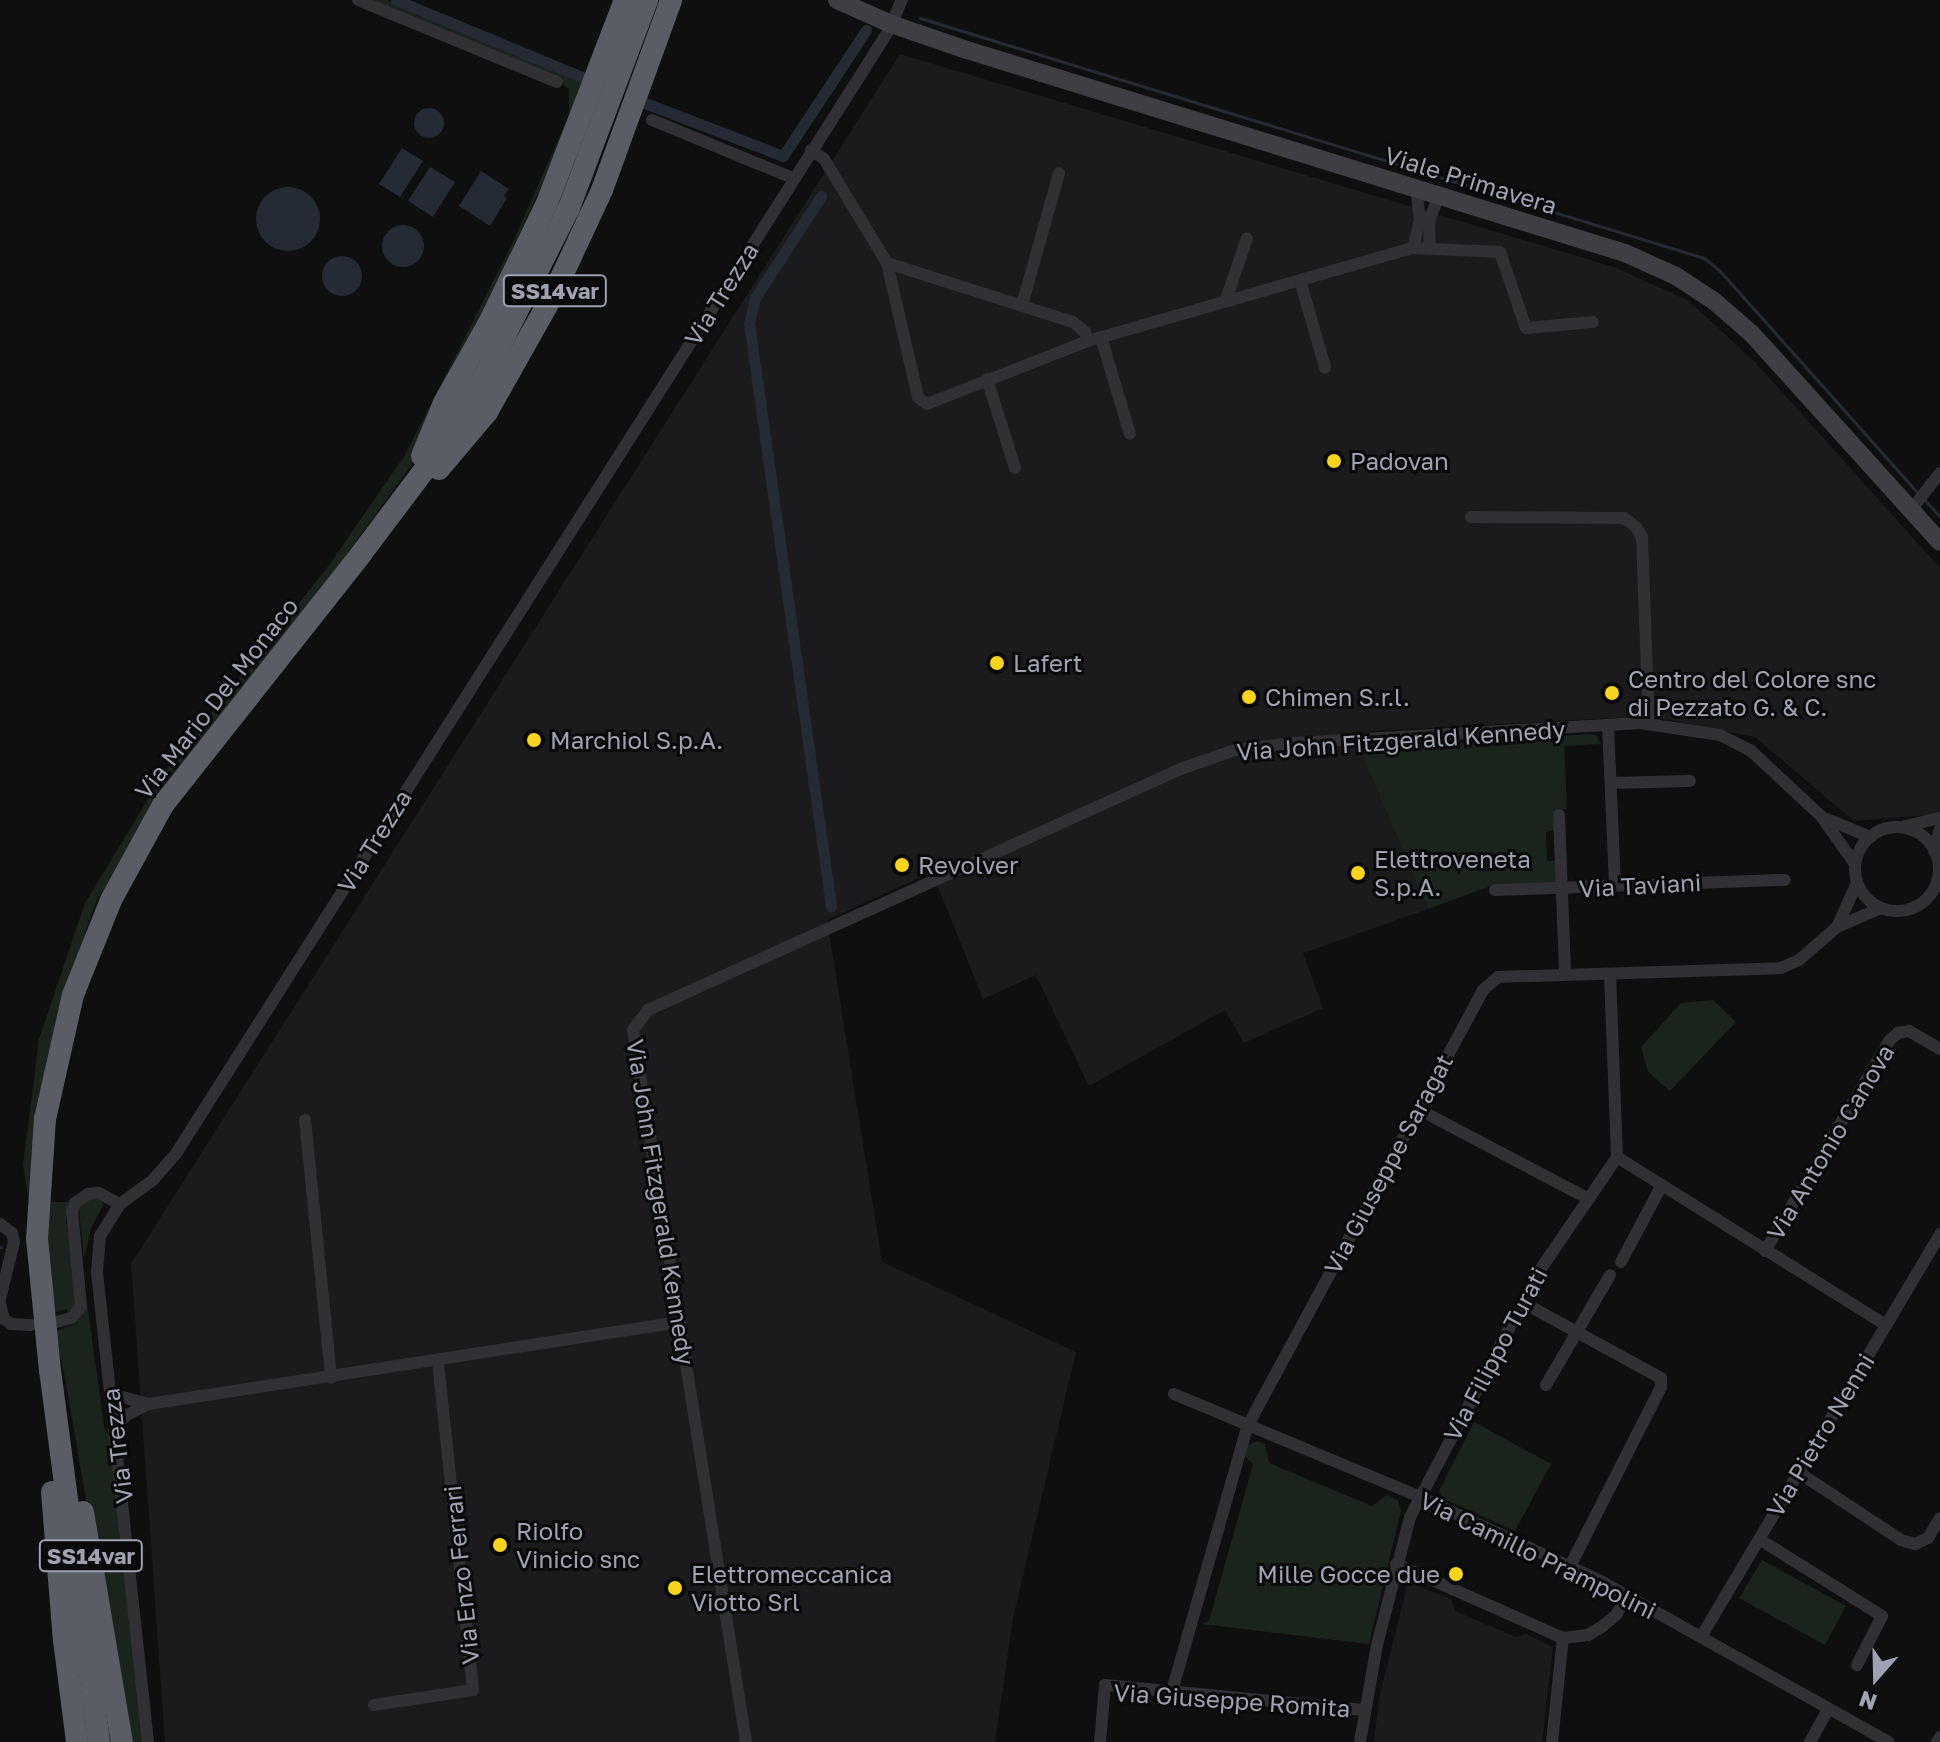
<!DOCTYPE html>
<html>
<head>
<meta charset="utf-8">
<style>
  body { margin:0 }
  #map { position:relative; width:1940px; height:1742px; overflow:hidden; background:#0f0f10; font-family:"Golos Text",sans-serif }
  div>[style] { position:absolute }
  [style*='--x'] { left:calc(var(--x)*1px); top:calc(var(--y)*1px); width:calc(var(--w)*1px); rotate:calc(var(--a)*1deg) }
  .built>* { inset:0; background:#1b1b1d }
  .green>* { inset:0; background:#1b231d }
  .water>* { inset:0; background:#252b34 }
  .round { border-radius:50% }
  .stream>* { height:3px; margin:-1.5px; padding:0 1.5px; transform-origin:1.5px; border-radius:1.5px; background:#252b34 }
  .canal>* { height:11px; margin:-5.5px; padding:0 5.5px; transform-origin:5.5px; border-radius:5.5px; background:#252b34 }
  .street>* { height:12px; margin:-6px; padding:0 6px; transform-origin:6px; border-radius:6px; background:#303035 }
  .street>.ring { margin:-6px; padding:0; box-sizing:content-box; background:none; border:12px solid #303035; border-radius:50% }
  .secondary>* { height:18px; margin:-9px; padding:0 9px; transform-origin:9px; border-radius:9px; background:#3e3e45 }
  .highway>* { height:22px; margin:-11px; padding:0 11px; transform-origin:11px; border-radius:11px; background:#5b5d66 }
  .dots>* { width:22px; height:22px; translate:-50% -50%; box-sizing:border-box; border:4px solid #0a0a0b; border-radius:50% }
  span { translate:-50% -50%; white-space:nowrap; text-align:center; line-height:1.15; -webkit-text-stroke:6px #0a0a0b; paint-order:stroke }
  .shield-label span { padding:2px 6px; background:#0a0a0b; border:2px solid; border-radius:6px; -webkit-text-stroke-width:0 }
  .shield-label { font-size:22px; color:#9fa2b2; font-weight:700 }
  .street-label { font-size:24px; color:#9fa2b2 }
  .poi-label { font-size:24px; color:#9fa2b2 }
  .left { translate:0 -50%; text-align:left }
  .right { translate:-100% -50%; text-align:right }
  .north { position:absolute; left:1836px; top:1638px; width:80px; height:80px; -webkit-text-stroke:6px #0a0a0b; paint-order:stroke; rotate:200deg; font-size:22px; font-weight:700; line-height:32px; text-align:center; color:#9fa2b2 }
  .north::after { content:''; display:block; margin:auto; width:28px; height:36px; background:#9fa2b2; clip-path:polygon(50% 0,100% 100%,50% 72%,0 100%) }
</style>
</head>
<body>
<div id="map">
  <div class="built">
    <div style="clip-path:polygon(900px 54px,1614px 267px,1689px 301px,1755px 362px,1940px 568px,1940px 814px,1854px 821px,1755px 737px,1650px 716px,1357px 732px,1360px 750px,1428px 909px,1303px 953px,1323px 1008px,1244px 1043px,1225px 1010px,1089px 1086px,1036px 975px,983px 999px,932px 872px,827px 920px,882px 1262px,1076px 1352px,1013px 1618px,995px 1742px,165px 1742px,131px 1264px)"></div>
    <div style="clip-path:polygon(1408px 1582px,1451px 1599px,1455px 1611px,1516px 1637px,1526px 1634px,1553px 1647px,1542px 1742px,1374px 1742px,1379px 1698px)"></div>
  </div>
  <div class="green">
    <div style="clip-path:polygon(359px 0,387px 0,588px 84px,418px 456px,98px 897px,86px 930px,29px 1203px,23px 1165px,39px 1039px,85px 903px,165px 771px,327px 568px,405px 455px,512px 244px,569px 115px,569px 89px,561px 83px)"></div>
    <div style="clip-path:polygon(1589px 734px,1596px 735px,1601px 744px,1564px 746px,1567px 809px,1556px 810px,1557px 829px,1546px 832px,1547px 861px,1556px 861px,1558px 883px,1494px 885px,1428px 909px,1360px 750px)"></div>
    <div style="clip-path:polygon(1713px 1000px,1736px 1022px,1670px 1091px,1648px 1072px,1641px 1047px,1681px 1003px)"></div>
    <div style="clip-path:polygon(97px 1197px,104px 1204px,91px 1228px,84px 1259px,79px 1209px,80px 1204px)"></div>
    <div style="clip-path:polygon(46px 1202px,69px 1202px,66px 1218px,77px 1301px,68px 1317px,67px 1309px,51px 1313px)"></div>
    <div style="clip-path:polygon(87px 1303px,104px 1426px,110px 1438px,145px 1742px,128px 1742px,64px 1373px,54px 1332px,77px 1323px)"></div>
    <div style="clip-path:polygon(1474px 1422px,1551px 1464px,1515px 1531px,1444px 1499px,1439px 1491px)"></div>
    <div style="clip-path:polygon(1257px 1441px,1265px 1444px,1269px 1463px,1372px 1506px,1387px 1495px,1398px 1500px,1401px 1511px,1369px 1644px,1201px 1624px,1209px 1621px,1253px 1464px,1245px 1456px,1247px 1446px)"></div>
    <div style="clip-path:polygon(1762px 1560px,1846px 1606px,1825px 1645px,1739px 1598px)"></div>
  </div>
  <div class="water">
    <div class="round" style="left:414px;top:108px;width:30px;height:30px"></div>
    <div style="clip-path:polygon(402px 148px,423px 161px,400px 197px,379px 184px)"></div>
    <div style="clip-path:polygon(430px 167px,455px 182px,433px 217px,408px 201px)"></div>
    <div style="clip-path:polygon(481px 171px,509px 189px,504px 196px,507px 198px,490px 226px,459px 206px)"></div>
    <div class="round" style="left:256px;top:187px;width:64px;height:64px"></div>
    <div class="round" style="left:382px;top:225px;width:42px;height:42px"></div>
    <div class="round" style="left:322px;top:256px;width:40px;height:40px"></div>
  </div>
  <div class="stream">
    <div style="--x:920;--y:18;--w:820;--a:17.02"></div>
    <div style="--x:1704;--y:258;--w:21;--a:39"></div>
    <div style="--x:1720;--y:271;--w:299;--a:48.3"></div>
    <div style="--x:1924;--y:499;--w:24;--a:48"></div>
    <div style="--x:0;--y:1247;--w:1;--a:0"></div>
  </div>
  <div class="canal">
    <div style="--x:396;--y:0;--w:201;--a:22.5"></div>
    <div style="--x:645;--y:103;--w:148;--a:21"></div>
    <div style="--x:783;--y:156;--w:151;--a:-56.6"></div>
    <div style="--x:821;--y:196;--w:121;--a:122.9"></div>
    <div style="--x:755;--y:298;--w:26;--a:103"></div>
    <div style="--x:749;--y:323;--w:589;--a:81.99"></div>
  </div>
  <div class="street">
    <div style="--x:358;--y:0;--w:215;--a:22.4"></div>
    <div style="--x:652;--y:120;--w:152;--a:22.4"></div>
    <div style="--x:811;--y:150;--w:16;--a:35"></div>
    <div style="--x:824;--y:159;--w:122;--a:58.8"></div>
    <div style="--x:887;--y:263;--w:138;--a:77"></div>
    <div style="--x:918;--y:397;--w:11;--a:38"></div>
    <div style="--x:927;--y:404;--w:173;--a:-21.4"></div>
    <div style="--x:1088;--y:341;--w:338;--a:-16"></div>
    <div style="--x:1413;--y:248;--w:87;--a:2.6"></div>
    <div style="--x:1500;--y:252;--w:80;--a:71.1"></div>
    <div style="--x:1526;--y:328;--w:67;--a:-5.1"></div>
    <div style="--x:1413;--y:248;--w:29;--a:-76"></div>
    <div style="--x:1420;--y:220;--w:33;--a:-97"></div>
    <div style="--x:1430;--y:249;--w:28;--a:-92"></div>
    <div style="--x:1429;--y:221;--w:28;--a:-69"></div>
    <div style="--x:887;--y:263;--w:195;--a:17.6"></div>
    <div style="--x:1073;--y:322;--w:16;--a:40"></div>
    <div style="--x:1085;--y:332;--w:9;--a:72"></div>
    <div style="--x:1300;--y:280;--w:91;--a:74"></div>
    <div style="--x:1226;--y:300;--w:65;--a:-71.3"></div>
    <div style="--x:1022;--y:305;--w:137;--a:-74.3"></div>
    <div style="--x:1101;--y:337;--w:101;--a:73.4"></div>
    <div style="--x:987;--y:379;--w:93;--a:72.5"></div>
    <div style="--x:1911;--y:510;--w:47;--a:-51.9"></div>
    <div style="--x:1471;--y:517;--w:153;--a:0.4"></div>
    <div style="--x:1624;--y:518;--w:15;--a:37"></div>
    <div style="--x:1636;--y:527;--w:12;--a:59"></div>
    <div style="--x:1642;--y:537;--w:187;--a:87.9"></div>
    <div style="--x:1608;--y:725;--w:160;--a:87.5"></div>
    <div style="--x:1611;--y:783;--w:79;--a:-1.5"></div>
    <div style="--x:1559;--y:815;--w:159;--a:87.8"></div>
    <div style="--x:1827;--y:819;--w:47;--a:22.7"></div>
    <div style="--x:1905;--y:826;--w:36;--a:-13"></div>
    <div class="ring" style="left:1855px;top:827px;width:72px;height:72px"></div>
    <div style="--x:1934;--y:851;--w:23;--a:-75"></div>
    <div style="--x:1495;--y:890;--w:290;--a:-2"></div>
    <div style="--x:1837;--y:927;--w:48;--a:-65.6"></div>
    <div style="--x:1418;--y:1109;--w:193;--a:27.8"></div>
    <div style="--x:305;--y:1120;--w:259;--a:84.2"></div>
    <div style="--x:1617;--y:1157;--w:317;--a:32"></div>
    <div style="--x:0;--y:1224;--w:15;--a:37"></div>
    <div style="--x:12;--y:1233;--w:9;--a:77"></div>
    <div style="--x:14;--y:1242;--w:59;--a:103.8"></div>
    <div style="--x:1765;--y:1251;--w:245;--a:-59.4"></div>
    <div style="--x:1890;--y:1040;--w:11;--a:-41"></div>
    <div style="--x:1898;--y:1033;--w:11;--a:-10"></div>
    <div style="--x:1909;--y:1031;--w:36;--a:30"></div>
    <div style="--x:1621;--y:1262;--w:87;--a:-62"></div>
    <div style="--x:1522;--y:1302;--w:158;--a:28.7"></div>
    <div style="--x:1661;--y:1378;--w:9;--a:90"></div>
    <div style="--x:1661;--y:1387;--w:201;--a:116.9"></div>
    <div style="--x:0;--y:1304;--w:16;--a:75"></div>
    <div style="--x:4;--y:1319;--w:9;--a:36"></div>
    <div style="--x:11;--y:1324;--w:20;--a:3"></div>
    <div style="--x:56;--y:1322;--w:16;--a:-14"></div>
    <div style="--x:72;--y:1318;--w:15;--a:-53"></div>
    <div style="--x:81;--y:1306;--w:95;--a:-95.4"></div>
    <div style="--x:72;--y:1211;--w:9;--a:-69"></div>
    <div style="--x:75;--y:1203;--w:16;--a:-35"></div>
    <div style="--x:88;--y:1194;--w:11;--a:-5"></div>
    <div style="--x:99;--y:1193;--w:24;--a:28"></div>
    <div style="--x:1546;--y:1385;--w:127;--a:-59.8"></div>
    <div style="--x:111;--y:1394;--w:39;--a:15"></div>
    <div style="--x:1174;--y:1394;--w:267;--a:22.7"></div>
    <div style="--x:1420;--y:1497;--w:195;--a:24.9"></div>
    <div style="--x:1597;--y:1579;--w:334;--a:29.2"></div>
    <div style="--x:116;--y:1430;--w:17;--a:-57"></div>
    <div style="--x:125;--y:1416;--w:27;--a:-27"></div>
    <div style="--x:149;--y:1404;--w:537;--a:-8.78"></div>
    <div style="--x:1798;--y:1472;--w:123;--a:33.4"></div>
    <div style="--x:1901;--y:1540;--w:15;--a:16"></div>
    <div style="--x:1915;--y:1544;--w:14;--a:-25"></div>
    <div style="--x:1928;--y:1538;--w:23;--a:-59"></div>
    <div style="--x:1759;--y:1539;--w:145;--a:32"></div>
    <div style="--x:1882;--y:1616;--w:55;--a:117"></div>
    <div style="--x:1396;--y:1564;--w:183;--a:23.9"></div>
    <div style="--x:1563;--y:1638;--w:25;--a:-7"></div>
    <div style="--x:1588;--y:1635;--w:17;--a:-31"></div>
    <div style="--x:1603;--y:1626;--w:17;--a:-40"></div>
    <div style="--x:1616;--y:1615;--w:22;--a:-58"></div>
    <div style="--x:1701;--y:1637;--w:469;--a:-59.3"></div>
    <div style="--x:1172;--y:1691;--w:277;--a:-74.1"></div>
    <div style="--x:1248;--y:1425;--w:494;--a:-61.6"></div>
    <div style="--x:1483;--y:990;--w:20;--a:-41"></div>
    <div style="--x:1498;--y:977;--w:283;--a:-1.8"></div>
    <div style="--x:1781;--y:968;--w:20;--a:-24"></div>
    <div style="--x:1799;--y:960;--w:50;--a:-41"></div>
    <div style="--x:1837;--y:927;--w:48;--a:-23.4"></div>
    <div style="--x:374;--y:1705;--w:100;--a:-8.6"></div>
    <div style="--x:473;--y:1690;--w:331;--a:-96.1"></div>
    <div style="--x:148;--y:1742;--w:474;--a:-96.2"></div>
    <div style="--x:97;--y:1271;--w:35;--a:-85"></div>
    <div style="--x:100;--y:1236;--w:38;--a:-58"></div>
    <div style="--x:120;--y:1204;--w:41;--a:-36"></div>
    <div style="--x:153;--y:1180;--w:37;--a:-49"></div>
    <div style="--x:177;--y:1152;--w:1329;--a:-57.6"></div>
    <div style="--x:889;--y:30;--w:33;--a:-67"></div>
    <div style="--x:746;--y:1742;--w:721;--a:-99.02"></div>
    <div style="--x:633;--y:1030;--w:25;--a:-53"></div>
    <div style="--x:648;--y:1010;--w:587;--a:-24.34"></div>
    <div style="--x:1183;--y:768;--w:55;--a:-19.1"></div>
    <div style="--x:1235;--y:750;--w:59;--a:-6.8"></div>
    <div style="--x:1294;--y:743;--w:347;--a:-3.3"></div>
    <div style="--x:1640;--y:723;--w:81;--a:8.5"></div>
    <div style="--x:1720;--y:735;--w:34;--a:27"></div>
    <div style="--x:1750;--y:750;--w:97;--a:42.9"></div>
    <div style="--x:1821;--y:816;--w:59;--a:54.7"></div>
    <div style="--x:1100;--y:1742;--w:57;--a:-85"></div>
    <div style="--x:1105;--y:1685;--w:260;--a:5.5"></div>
    <div style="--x:1360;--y:1742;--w:98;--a:-80.1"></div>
    <div style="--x:1377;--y:1645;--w:132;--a:-75.5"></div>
    <div style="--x:1410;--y:1517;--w:276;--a:-62.3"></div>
    <div style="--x:1538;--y:1273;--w:140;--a:-55.7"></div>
    <div style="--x:1617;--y:1157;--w:182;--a:-92.2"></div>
    <div style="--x:1552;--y:1742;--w:105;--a:-84"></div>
    <div style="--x:1810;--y:1742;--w:38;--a:-61"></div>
    <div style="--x:1937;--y:1742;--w:6;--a:-59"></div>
  </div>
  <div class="secondary">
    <div style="--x:837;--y:0;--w:59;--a:24"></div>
    <div style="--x:891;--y:24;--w:80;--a:18.9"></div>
    <div style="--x:967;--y:50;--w:689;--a:17.15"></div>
    <div style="--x:1625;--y:253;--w:56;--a:24.3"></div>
    <div style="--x:1676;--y:276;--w:45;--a:33.3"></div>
    <div style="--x:1714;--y:301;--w:50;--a:41"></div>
    <div style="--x:1752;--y:334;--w:280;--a:47.9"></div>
  </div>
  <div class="highway">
    <div style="--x:422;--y:456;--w:57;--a:-67.5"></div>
    <div style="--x:444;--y:403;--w:94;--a:-60.7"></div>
    <div style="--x:490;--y:321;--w:131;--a:-64.2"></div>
    <div style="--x:547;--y:203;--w:217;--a:-69"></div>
    <div style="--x:439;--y:469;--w:75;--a:-49.9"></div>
    <div style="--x:487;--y:412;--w:137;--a:-60.6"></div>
    <div style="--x:554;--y:293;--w:114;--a:-65"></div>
    <div style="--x:602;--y:190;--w:202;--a:-70"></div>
    <div style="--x:52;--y:1492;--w:148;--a:85.4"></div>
    <div style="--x:64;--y:1640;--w:103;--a:82.7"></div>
    <div style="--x:83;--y:1512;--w:233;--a:80.4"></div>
    <div style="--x:99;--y:1742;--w:374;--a:-97.5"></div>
    <div style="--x:50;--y:1371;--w:133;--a:-95.6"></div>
    <div style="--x:37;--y:1239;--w:120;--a:-86.2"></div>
    <div style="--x:45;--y:1119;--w:127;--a:-77.3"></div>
    <div style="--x:73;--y:995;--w:102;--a:-68.2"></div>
    <div style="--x:111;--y:900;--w:108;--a:-61.3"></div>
    <div style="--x:163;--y:805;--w:320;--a:-51.7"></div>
    <div style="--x:361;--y:554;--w:111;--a:-53"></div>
    <div style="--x:428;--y:465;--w:107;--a:-57.7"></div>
    <div style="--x:485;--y:375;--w:187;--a:-63.3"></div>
    <div style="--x:569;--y:208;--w:222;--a:-69.4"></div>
  </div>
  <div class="dots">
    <div style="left:1334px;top:461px;background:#f8d41f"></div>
    <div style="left:997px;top:663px;background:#f8d41f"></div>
    <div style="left:1612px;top:693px;background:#f8d41f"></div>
    <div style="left:1249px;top:697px;background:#f8d41f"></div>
    <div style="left:534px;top:740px;background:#f8d41f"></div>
    <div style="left:902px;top:865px;background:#f8d41f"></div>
    <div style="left:1358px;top:873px;background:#f8d41f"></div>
    <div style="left:500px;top:1545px;background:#f8d41f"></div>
    <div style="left:1456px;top:1574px;background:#f8d41f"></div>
    <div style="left:675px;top:1588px;background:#f8d41f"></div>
  </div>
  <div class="shield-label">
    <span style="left:555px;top:291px">SS14var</span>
    <span style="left:91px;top:1556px">SS14var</span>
  </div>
  <div class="street-label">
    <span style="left:1471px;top:180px;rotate:17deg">Viale Primavera</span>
    <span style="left:721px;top:294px;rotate:-58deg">Via Trezza</span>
    <span style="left:216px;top:698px;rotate:-52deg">Via Mario Del Monaco</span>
    <span style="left:1401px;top:740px;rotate:-4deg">Via John Fitzgerald Kennedy</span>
    <span style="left:374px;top:841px;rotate:-58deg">Via Trezza</span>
    <span style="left:1640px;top:885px;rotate:-3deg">Via Taviani</span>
    <span style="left:1830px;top:1142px;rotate:-59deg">Via Antonio Canova</span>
    <span style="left:1388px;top:1164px;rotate:-62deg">Via Giuseppe Saragat</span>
    <span style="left:661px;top:1202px;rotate:81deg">Via John Fitzgerald Kennedy</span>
    <span style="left:1495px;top:1354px;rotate:-62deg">Via Filippo Turati</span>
    <span style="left:1820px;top:1435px;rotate:-59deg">Via Pietro Nenni</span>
    <span style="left:117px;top:1446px;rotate:-97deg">Via Trezza</span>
    <span style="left:1538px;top:1555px;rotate:26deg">Via Camillo Prampolini</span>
    <span style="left:461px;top:1575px;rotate:-96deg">Via Enzo Ferrari</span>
    <span style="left:1232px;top:1700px;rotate:4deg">Via Giuseppe Romita</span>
  </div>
  <div class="poi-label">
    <span class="left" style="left:1350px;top:461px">Padovan</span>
    <span class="left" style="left:1013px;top:663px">Lafert</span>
    <span class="left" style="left:1628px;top:693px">Centro del Colore snc<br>di Pezzato G. &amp; C.</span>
    <span class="left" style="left:1265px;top:697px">Chimen S.r.l.</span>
    <span class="left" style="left:550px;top:740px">Marchiol S.p.A.</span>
    <span class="left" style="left:1374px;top:873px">Elettroveneta<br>S.p.A.</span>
    <span class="left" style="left:918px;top:865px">Revolver</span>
    <span class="left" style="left:516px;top:1545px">Riolfo<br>Vinicio snc</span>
    <span class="left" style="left:691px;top:1588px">Elettromeccanica<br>Viotto Srl</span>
    <span class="right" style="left:1440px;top:1574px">Mille Gocce due</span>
  </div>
  <div class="north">N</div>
</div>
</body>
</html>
